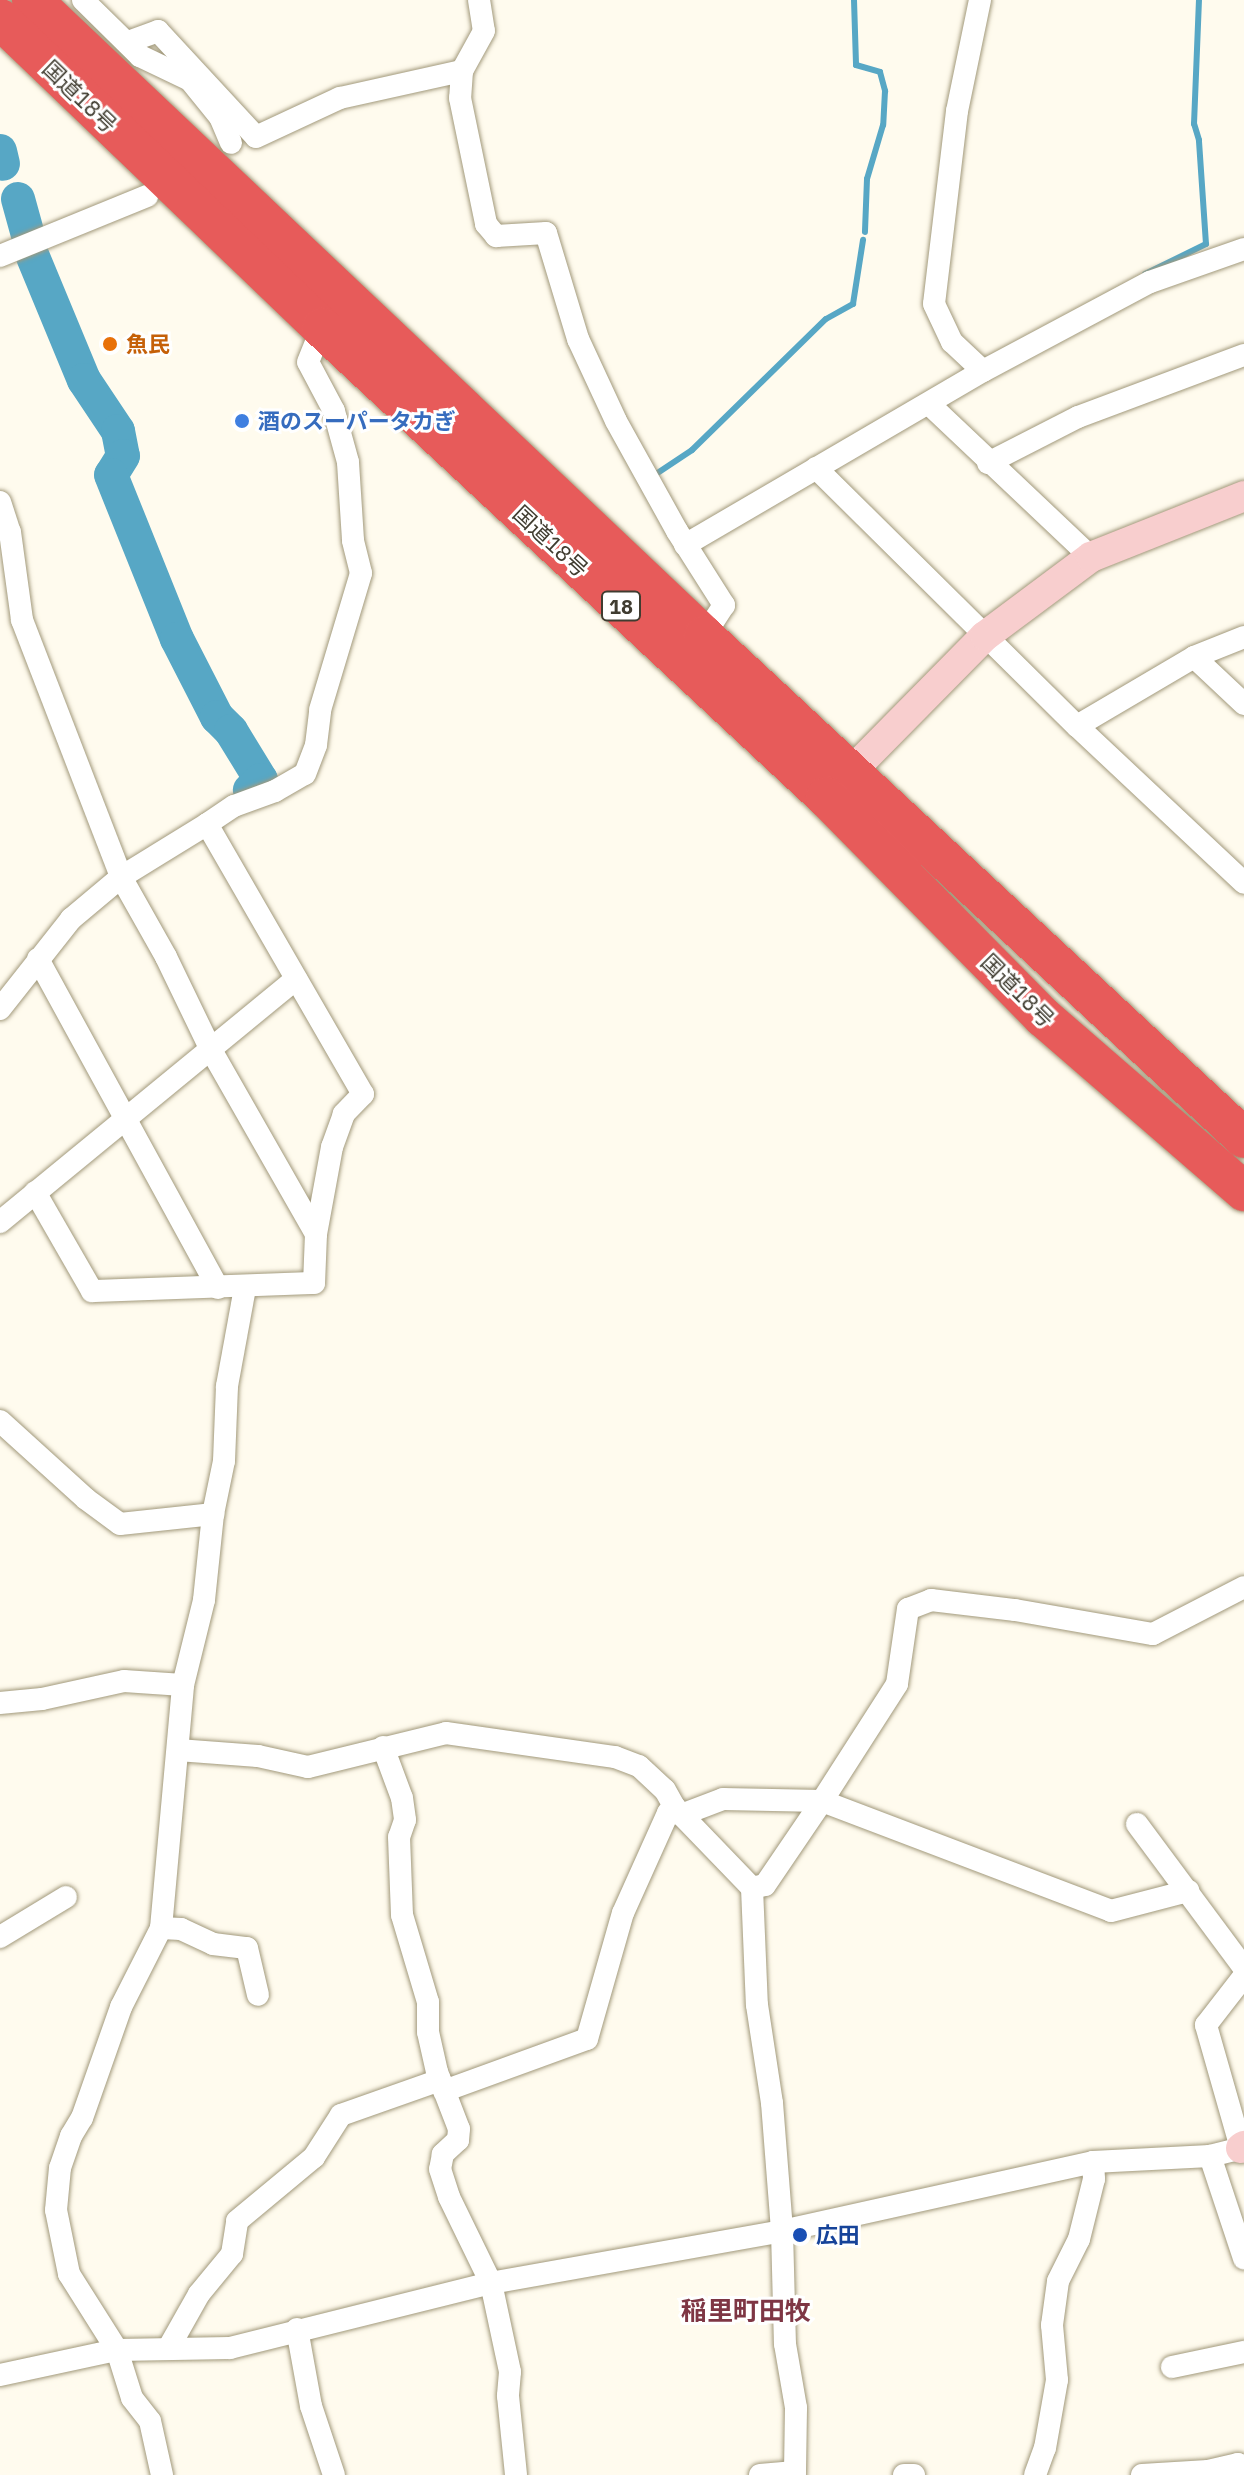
<!DOCTYPE html>
<html>
<head>
<meta charset="utf-8">
<style>
  body { margin:0 }
  #map { position:relative; width:1244px; height:2475px; overflow:hidden; background:#fffbee; font-family:"IBM Plex Sans","Noto Sans JP",sans-serif }
  div>[style] { position:absolute }
  [style*='--x'] { left:calc(var(--x)*1px); top:calc(var(--y)*1px); width:calc(var(--w)*1px); rotate:calc(var(--a)*1deg) }
  .stream>* { height:6px; margin:-3px; padding:0 3px; transform-origin:3px; border-radius:3px; background:#57a7c5 }
  .river>* { height:34px; margin:-17px; padding:0 17px; transform-origin:17px; border-radius:17px; background:#57a7c5 }
  .roads { filter:drop-shadow(0 0 2px #a2997b) drop-shadow(0 0 2px #a2997b) }
  .street>* { height:22px; margin:-11px; padding:0 11px; transform-origin:11px; border-radius:11px; background:#fff }
  .secondary>* { height:30px; margin:-15px; padding:0 15px; transform-origin:15px; border-radius:15px; background:#f8cece }
  .highway>* { height:40px; margin:-20px; padding:0 20px; transform-origin:20px; border-radius:20px; background:#e75b5a }
  .dots>* { width:22px; height:22px; translate:-50% -50%; box-sizing:border-box; border:4px solid #fff; border-radius:50% }
  span { translate:-50% -50%; white-space:nowrap; text-align:center; line-height:1.15; -webkit-text-stroke:6px #fff; paint-order:stroke }
  .shield-label span { padding:2px 6px; background:#fff; border:2px solid; border-radius:6px; -webkit-text-stroke-width:0 }
  .shield-label { font-size:20px; color:#403c30; font-weight:700 }
  .street-label { font-size:22px; color:#403c30 }
  .food-label { font-size:22px; color:#c56008; font-weight:700 }
  .left { translate:0 -50%; text-align:left }
  .shop-label { font-size:22px; color:#366cbe; font-weight:700 }
  .transit-label { font-size:22px; color:#164399; font-weight:700 }
  .quarter-label { font-size:26px; color:#7e3644; font-weight:700 }
</style>
</head>
<body>
<div id="map">
  <div class="stream">
    <div style="--x:854;--y:0;--w:65;--a:88.2"></div>
    <div style="--x:856;--y:65;--w:25;--a:16"></div>
    <div style="--x:880;--y:72;--w:20;--a:75"></div>
    <div style="--x:885;--y:91;--w:34;--a:93"></div>
    <div style="--x:883;--y:125;--w:56;--a:106.5"></div>
    <div style="--x:867;--y:179;--w:53;--a:92.2"></div>
    <div style="--x:1145;--y:274;--w:68;--a:-26.2"></div>
    <div style="--x:1206;--y:244;--w:104;--a:-93.9"></div>
    <div style="--x:1199;--y:140;--w:17;--a:-107"></div>
    <div style="--x:1194;--y:124;--w:124;--a:-87.7"></div>
    <div style="--x:653;--y:476;--w:47;--a:-33.7"></div>
    <div style="--x:692;--y:450;--w:187;--a:-44.4"></div>
    <div style="--x:826;--y:319;--w:31;--a:-29"></div>
    <div style="--x:853;--y:304;--w:65;--a:-81.1"></div>
  </div>
  <div class="river">
    <div style="--x:0;--y:151;--w:13;--a:77"></div>
    <div style="--x:18;--y:199;--w:41;--a:74.6"></div>
    <div style="--x:33;--y:257;--w:133;--a:67.5"></div>
    <div style="--x:84;--y:380;--w:61;--a:56.3"></div>
    <div style="--x:118;--y:431;--w:25;--a:79"></div>
    <div style="--x:123;--y:456;--w:22;--a:122"></div>
    <div style="--x:111;--y:475;--w:177;--a:68.1"></div>
    <div style="--x:177;--y:639;--w:88;--a:62.9"></div>
    <div style="--x:217;--y:717;--w:20;--a:45"></div>
    <div style="--x:231;--y:731;--w:57;--a:58.5"></div>
    <div style="--x:261;--y:780;--w:15;--a:138"></div>
  </div>
  <div class="roads">
    <div class="street">
      <div style="--x:83;--y:0;--w:80;--a:44.5"></div>
      <div style="--x:140;--y:56;--w:55;--a:25.6"></div>
      <div style="--x:190;--y:80;--w:48;--a:51"></div>
      <div style="--x:220;--y:117;--w:28;--a:67"></div>
      <div style="--x:479;--y:0;--w:31;--a:81"></div>
      <div style="--x:484;--y:31;--w:46;--a:118.8"></div>
      <div style="--x:462;--y:71;--w:27;--a:94"></div>
      <div style="--x:460;--y:98;--w:129;--a:78.3"></div>
      <div style="--x:486;--y:224;--w:16;--a:50"></div>
      <div style="--x:496;--y:236;--w:50;--a:-3.4"></div>
      <div style="--x:546;--y:233;--w:111;--a:73.2"></div>
      <div style="--x:578;--y:339;--w:90;--a:65.1"></div>
      <div style="--x:616;--y:421;--w:126;--a:61"></div>
      <div style="--x:677;--y:531;--w:88;--a:57.6"></div>
      <div style="--x:724;--y:605;--w:37;--a:123"></div>
      <div style="--x:980;--y:0;--w:113;--a:101.7"></div>
      <div style="--x:957;--y:111;--w:194;--a:96.8"></div>
      <div style="--x:934;--y:304;--w:42;--a:64.7"></div>
      <div style="--x:952;--y:342;--w:42;--a:43.1"></div>
      <div style="--x:128;--y:42;--w:32;--a:-20"></div>
      <div style="--x:158;--y:31;--w:144;--a:47.2"></div>
      <div style="--x:256;--y:137;--w:93;--a:-24.9"></div>
      <div style="--x:340;--y:98;--w:125;--a:-12.5"></div>
      <div style="--x:0;--y:256;--w:159;--a:-22.2"></div>
      <div style="--x:929;--y:404;--w:223;--a:43.4"></div>
      <div style="--x:988;--y:463;--w:101;--a:-27.1"></div>
      <div style="--x:1078;--y:417;--w:177;--a:-20.5"></div>
      <div style="--x:816;--y:468;--w:367;--a:44.7"></div>
      <div style="--x:1077;--y:726;--w:229;--a:43.2"></div>
      <div style="--x:0;--y:502;--w:32;--a:72"></div>
      <div style="--x:10;--y:532;--w:89;--a:82.2"></div>
      <div style="--x:22;--y:620;--w:275;--a:68.9"></div>
      <div style="--x:121;--y:877;--w:92;--a:60.6"></div>
      <div style="--x:166;--y:957;--w:103;--a:64.2"></div>
      <div style="--x:211;--y:1050;--w:212;--a:60.3"></div>
      <div style="--x:685;--y:545;--w:345;--a:-30.3"></div>
      <div style="--x:983;--y:371;--w:189;--a:-28.1"></div>
      <div style="--x:1150;--y:282;--w:100;--a:-19.3"></div>
      <div style="--x:1194;--y:657;--w:69;--a:43.2"></div>
      <div style="--x:1077;--y:726;--w:136;--a:-30.5"></div>
      <div style="--x:1194;--y:657;--w:54;--a:-21.8"></div>
      <div style="--x:207;--y:824;--w:32;--a:-34"></div>
      <div style="--x:234;--y:806;--w:44;--a:-20.1"></div>
      <div style="--x:275;--y:791;--w:34;--a:-30"></div>
      <div style="--x:305;--y:774;--w:31;--a:-69"></div>
      <div style="--x:316;--y:745;--w:35;--a:-83"></div>
      <div style="--x:320;--y:710;--w:143;--a:-73.3"></div>
      <div style="--x:361;--y:573;--w:34;--a:-104"></div>
      <div style="--x:353;--y:540;--w:78;--a:-93.7"></div>
      <div style="--x:348;--y:462;--w:53;--a:-105.4"></div>
      <div style="--x:334;--y:411;--w:55;--a:-118"></div>
      <div style="--x:308;--y:362;--w:37;--a:-68"></div>
      <div style="--x:38;--y:959;--w:375;--a:61.3"></div>
      <div style="--x:0;--y:1009;--w:115;--a:-51.7"></div>
      <div style="--x:71;--y:919;--w:65;--a:-40"></div>
      <div style="--x:121;--y:877;--w:101;--a:-31.6"></div>
      <div style="--x:207;--y:824;--w:312;--a:60"></div>
      <div style="--x:363;--y:1094;--w:28;--a:134"></div>
      <div style="--x:344;--y:1114;--w:35;--a:110"></div>
      <div style="--x:332;--y:1147;--w:88;--a:100.4"></div>
      <div style="--x:316;--y:1234;--w:49;--a:92.3"></div>
      <div style="--x:314;--y:1283;--w:222;--a:177.9"></div>
      <div style="--x:92;--y:1291;--w:114;--a:-119.9"></div>
      <div style="--x:0;--y:1222;--w:383;--a:-39.4"></div>
      <div style="--x:0;--y:1421;--w:116;--a:42.2"></div>
      <div style="--x:86;--y:1499;--w:42;--a:36.3"></div>
      <div style="--x:120;--y:1524;--w:94;--a:-6.1"></div>
      <div style="--x:0;--y:1703;--w:42;--a:-5.4"></div>
      <div style="--x:42;--y:1699;--w:84;--a:-12.4"></div>
      <div style="--x:124;--y:1681;--w:59;--a:3.9"></div>
      <div style="--x:383;--y:1747;--w:54;--a:69.6"></div>
      <div style="--x:402;--y:1798;--w:22;--a:82"></div>
      <div style="--x:405;--y:1820;--w:18;--a:109"></div>
      <div style="--x:399;--y:1837;--w:78;--a:87.8"></div>
      <div style="--x:402;--y:1915;--w:91;--a:73.4"></div>
      <div style="--x:428;--y:2002;--w:30;--a:90"></div>
      <div style="--x:428;--y:2032;--w:41;--a:77.3"></div>
      <div style="--x:437;--y:2072;--w:61;--a:68.9"></div>
      <div style="--x:459;--y:2129;--w:11;--a:95"></div>
      <div style="--x:458;--y:2140;--w:21;--a:137"></div>
      <div style="--x:443;--y:2154;--w:15;--a:101"></div>
      <div style="--x:440;--y:2169;--w:29;--a:72"></div>
      <div style="--x:449;--y:2197;--w:96;--a:64"></div>
      <div style="--x:491;--y:2283;--w:91;--a:77.9"></div>
      <div style="--x:510;--y:2372;--w:24;--a:95"></div>
      <div style="--x:508;--y:2396;--w:79;--a:84.2"></div>
      <div style="--x:178;--y:1750;--w:80;--a:4.3"></div>
      <div style="--x:258;--y:1756;--w:51;--a:12.4"></div>
      <div style="--x:308;--y:1767;--w:142;--a:-13.8"></div>
      <div style="--x:446;--y:1733;--w:171;--a:8.1"></div>
      <div style="--x:615;--y:1757;--w:26;--a:21"></div>
      <div style="--x:639;--y:1766;--w:35;--a:43"></div>
      <div style="--x:665;--y:1790;--w:21;--a:61"></div>
      <div style="--x:681;--y:1815;--w:45;--a:-20.9"></div>
      <div style="--x:723;--y:1799;--w:99;--a:1.2"></div>
      <div style="--x:822;--y:1801;--w:139;--a:-57.3"></div>
      <div style="--x:897;--y:1684;--w:76;--a:-81.7"></div>
      <div style="--x:908;--y:1609;--w:25;--a:-21"></div>
      <div style="--x:931;--y:1600;--w:85;--a:6.8"></div>
      <div style="--x:1015;--y:1610;--w:140;--a:9.9"></div>
      <div style="--x:1153;--y:1634;--w:102;--a:-27.3"></div>
      <div style="--x:1137;--y:1824;--w:179;--a:53.4"></div>
      <div style="--x:752;--y:1888;--w:13;--a:-13"></div>
      <div style="--x:765;--y:1885;--w:102;--a:-55.8"></div>
      <div style="--x:822;--y:1801;--w:309;--a:20.8"></div>
      <div style="--x:1111;--y:1911;--w:80;--a:-14.6"></div>
      <div style="--x:161;--y:1928;--w:20;--a:3"></div>
      <div style="--x:181;--y:1929;--w:35;--a:25"></div>
      <div style="--x:213;--y:1944;--w:34;--a:7"></div>
      <div style="--x:247;--y:1948;--w:48;--a:76.8"></div>
      <div style="--x:0;--y:1937;--w:77;--a:-31.2"></div>
      <div style="--x:444;--y:2091;--w:152;--a:-20"></div>
      <div style="--x:587;--y:2039;--w:131;--a:-74.1"></div>
      <div style="--x:623;--y:1913;--w:110;--a:-65.8"></div>
      <div style="--x:668;--y:1813;--w:9;--a:-36"></div>
      <div style="--x:675;--y:1808;--w:111;--a:46.1"></div>
      <div style="--x:752;--y:1888;--w:117;--a:87.6"></div>
      <div style="--x:757;--y:2005;--w:99;--a:81.3"></div>
      <div style="--x:772;--y:2103;--w:128;--a:85.5"></div>
      <div style="--x:782;--y:2231;--w:113;--a:88.5"></div>
      <div style="--x:785;--y:2344;--w:65;--a:80.2"></div>
      <div style="--x:796;--y:2408;--w:67;--a:90.9"></div>
      <div style="--x:1210;--y:2156;--w:108;--a:71.6"></div>
      <div style="--x:297;--y:2329;--w:78;--a:79.7"></div>
      <div style="--x:311;--y:2406;--w:73;--a:71.6"></div>
      <div style="--x:168;--y:2349;--w:63;--a:-60.6"></div>
      <div style="--x:199;--y:2294;--w:52;--a:-50.5"></div>
      <div style="--x:232;--y:2254;--w:33;--a:-81"></div>
      <div style="--x:237;--y:2221;--w:100;--a:-39.7"></div>
      <div style="--x:314;--y:2157;--w:50;--a:-57.3"></div>
      <div style="--x:341;--y:2115;--w:105;--a:-19.5"></div>
      <div style="--x:1172;--y:2367;--w:74;--a:-11.8"></div>
      <div style="--x:0;--y:2375;--w:120;--a:-12.1"></div>
      <div style="--x:117;--y:2350;--w:113;--a:-1"></div>
      <div style="--x:230;--y:2348;--w:269;--a:-14"></div>
      <div style="--x:491;--y:2283;--w:296;--a:-10.1"></div>
      <div style="--x:782;--y:2231;--w:319;--a:-12.5"></div>
      <div style="--x:1093;--y:2162;--w:117;--a:-2.9"></div>
      <div style="--x:1210;--y:2156;--w:32;--a:-14"></div>
      <div style="--x:1241;--y:2148;--w:128;--a:-105.9"></div>
      <div style="--x:1206;--y:2025;--w:62;--a:-52.2"></div>
      <div style="--x:162;--y:2475;--w:55;--a:-102.5"></div>
      <div style="--x:150;--y:2421;--w:29;--a:-128"></div>
      <div style="--x:132;--y:2398;--w:50;--a:-107.4"></div>
      <div style="--x:117;--y:2350;--w:90;--a:-122.3"></div>
      <div style="--x:69;--y:2274;--w:65;--a:-101.5"></div>
      <div style="--x:56;--y:2210;--w:42;--a:-84.6"></div>
      <div style="--x:60;--y:2168;--w:34;--a:-71"></div>
      <div style="--x:71;--y:2136;--w:21;--a:-59"></div>
      <div style="--x:82;--y:2118;--w:118;--a:-70.6"></div>
      <div style="--x:121;--y:2007;--w:89;--a:-63.1"></div>
      <div style="--x:161;--y:1928;--w:244;--a:-84.8"></div>
      <div style="--x:183;--y:1685;--w:88;--a:-76.1"></div>
      <div style="--x:204;--y:1600;--w:86;--a:-84"></div>
      <div style="--x:213;--y:1514;--w:54;--a:-78.3"></div>
      <div style="--x:224;--y:1461;--w:75;--a:-87.7"></div>
      <div style="--x:227;--y:1386;--w:100;--a:-79.6"></div>
      <div style="--x:760;--y:2475;--w:35;--a:-5"></div>
      <div style="--x:904;--y:2475;--w:10;--a:0"></div>
      <div style="--x:1035;--y:2475;--w:29;--a:-70"></div>
      <div style="--x:1045;--y:2448;--w:69;--a:-80"></div>
      <div style="--x:1057;--y:2380;--w:55;--a:-95.2"></div>
      <div style="--x:1052;--y:2325;--w:44;--a:-82.2"></div>
      <div style="--x:1058;--y:2281;--w:47;--a:-63.4"></div>
      <div style="--x:1079;--y:2239;--w:62;--a:-76"></div>
      <div style="--x:1094;--y:2179;--w:17;--a:-93"></div>
      <div style="--x:1142;--y:2475;--w:66;--a:-3.5"></div>
      <div style="--x:1208;--y:2471;--w:31;--a:-13"></div>
      <div style="--x:1238;--y:2464;--w:7;--a:34"></div>
    </div>
    <div class="secondary">
      <div style="--x:836;--y:787;--w:212;--a:-45.4"></div>
      <div style="--x:985;--y:636;--w:132;--a:-36.7"></div>
      <div style="--x:1091;--y:557;--w:165;--a:-21.7"></div>
      <div style="--x:1241;--y:2148;--w:4;--a:-34"></div>
    </div>
    <div class="highway">
      <div style="--x:32;--y:0;--w:925;--a:43.42"></div>
      <div style="--x:704;--y:636;--w:737;--a:42.91"></div>
      <div style="--x:0;--y:19;--w:446;--a:43.8"></div>
      <div style="--x:322;--y:328;--w:688;--a:42.94"></div>
      <div style="--x:826;--y:797;--w:309;--a:45.4"></div>
      <div style="--x:1043;--y:1017;--w:266;--a:40.9"></div>
    </div>
  </div>
  <div class="dots">
    <div style="left:110px;top:344px;background:#e8710a"></div>
    <div style="left:242px;top:421px;background:#3f7fe0"></div>
    <div style="left:800px;top:2235px;background:#1a4fb4"></div>
  </div>
  <div class="shield-label">
    <span style="left:621px;top:606px">18</span>
  </div>
  <div class="street-label">
    <span style="left:80px;top:96px;rotate:44deg">国道18号</span>
    <span style="left:551px;top:541px;rotate:43deg">国道18号</span>
    <span style="left:1018px;top:990px;rotate:45deg">国道18号</span>
  </div>
  <div class="food-label">
    <span class="left" style="left:126px;top:344px">魚民</span>
  </div>
  <div class="shop-label">
    <span class="left" style="left:258px;top:421px">酒のスーパータカぎ</span>
  </div>
  <div class="transit-label">
    <span class="left" style="left:816px;top:2235px">広田</span>
  </div>
  <div class="quarter-label">
    <span style="left:746px;top:2311px">稲里町田牧</span>
  </div>
</div>
</body>
</html>
